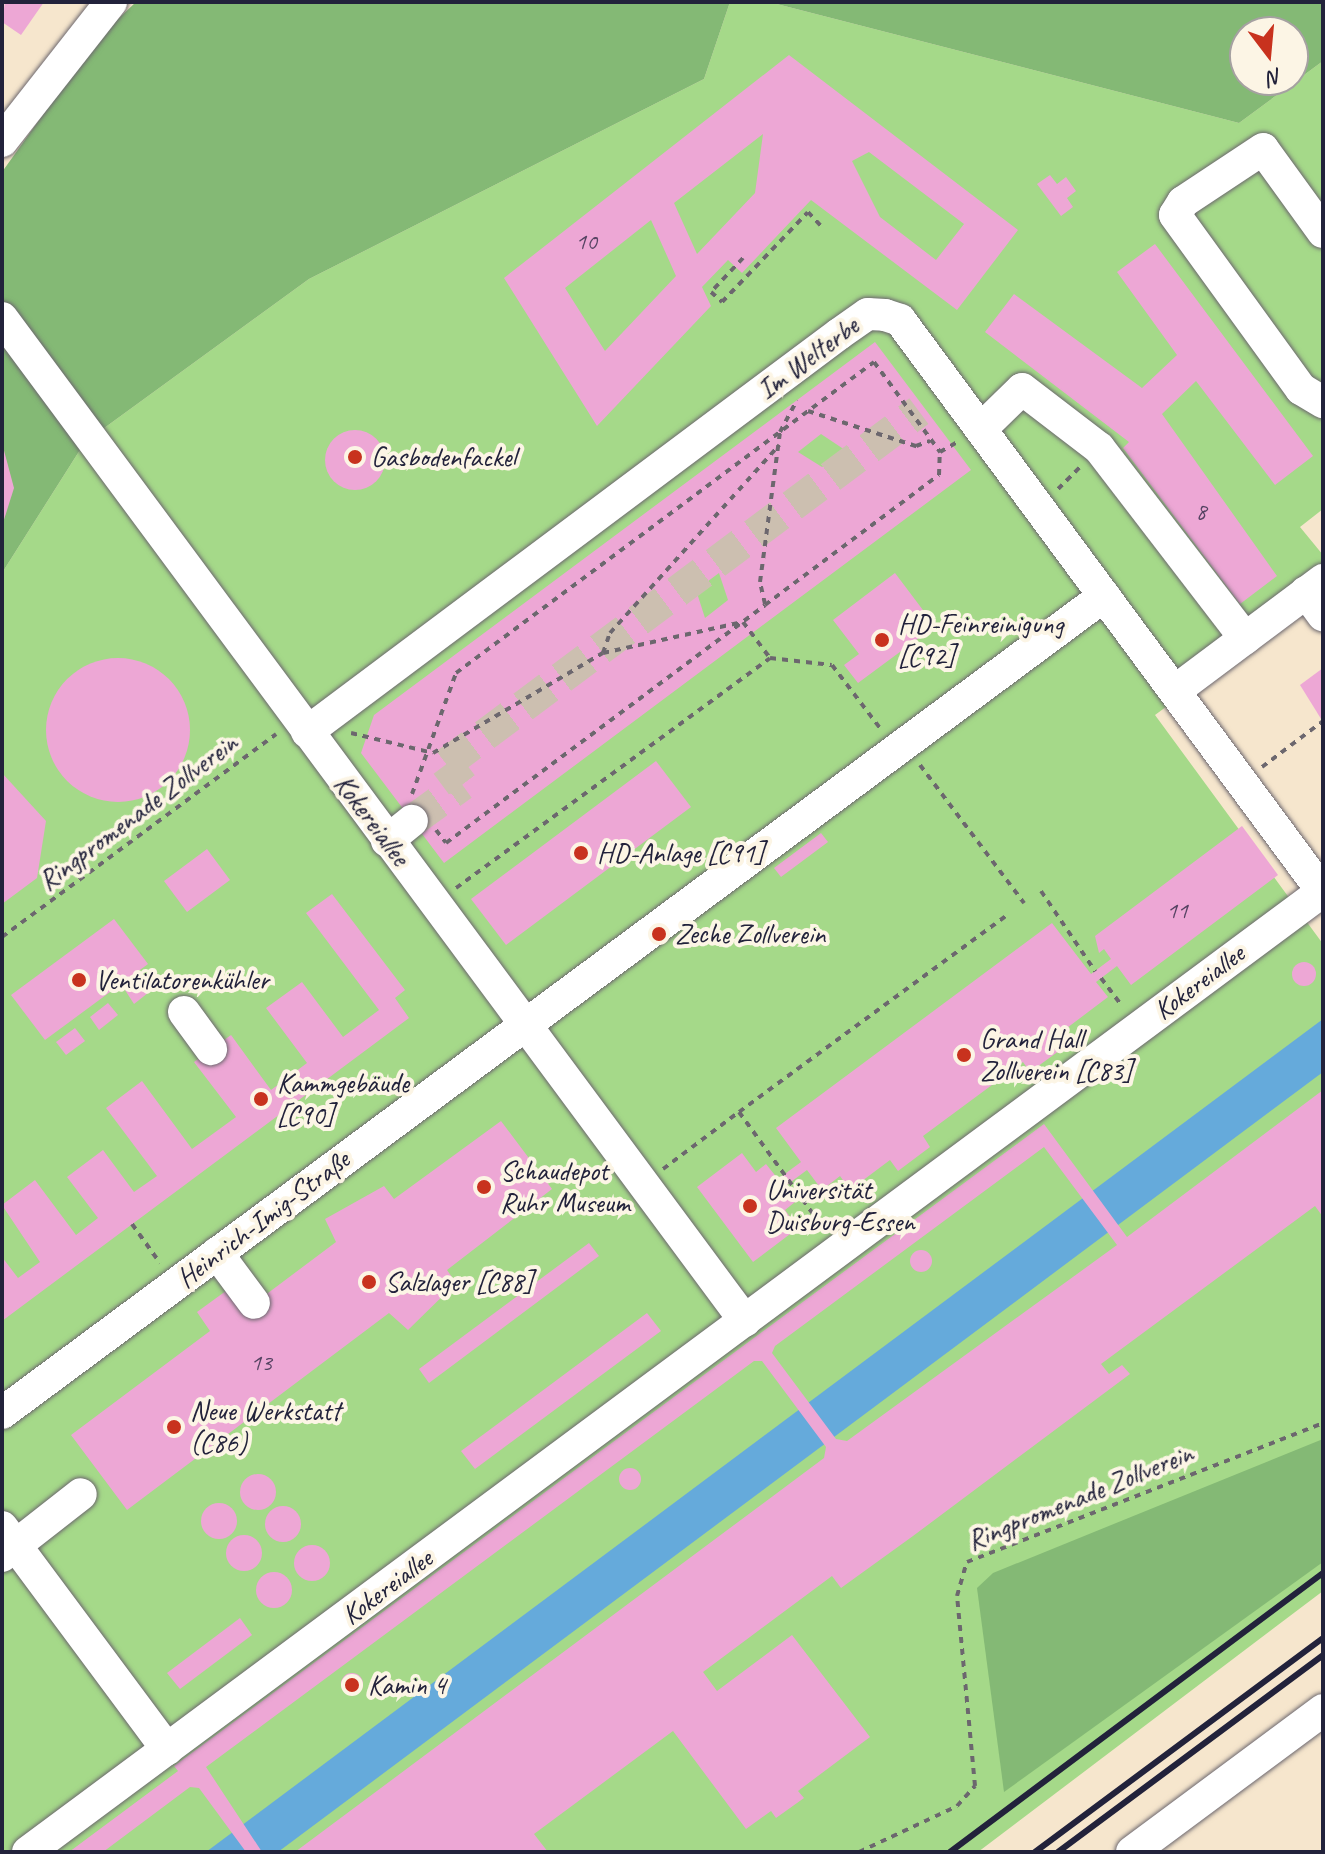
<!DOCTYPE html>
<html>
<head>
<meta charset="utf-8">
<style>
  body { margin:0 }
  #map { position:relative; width:1325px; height:1854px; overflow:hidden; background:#f6e6cd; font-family:Caveat,sans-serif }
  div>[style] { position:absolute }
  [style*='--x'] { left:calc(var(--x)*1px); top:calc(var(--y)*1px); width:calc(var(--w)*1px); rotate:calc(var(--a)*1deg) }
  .green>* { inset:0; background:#a5d989 }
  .forest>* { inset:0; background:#84b975 }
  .water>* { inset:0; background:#65aadb }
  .building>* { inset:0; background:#eda7d5 }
  .round { border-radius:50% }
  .minor-tunnel>* { height:32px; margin-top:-16px; transform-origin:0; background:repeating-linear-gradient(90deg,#ccbfb0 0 32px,transparent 0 48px) }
  .path>* { height:4px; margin-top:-2px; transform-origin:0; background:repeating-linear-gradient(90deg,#6c676e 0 6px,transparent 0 12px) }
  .roads { filter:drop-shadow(0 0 2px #6c676e) drop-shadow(0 0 2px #6c676e) }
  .minor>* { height:32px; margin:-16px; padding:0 16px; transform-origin:16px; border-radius:16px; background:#fff }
  .rail>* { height:6px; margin:-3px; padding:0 3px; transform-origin:3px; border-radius:3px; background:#22223b }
  .dots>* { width:22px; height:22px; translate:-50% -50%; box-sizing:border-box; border:4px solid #fcf5e5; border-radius:50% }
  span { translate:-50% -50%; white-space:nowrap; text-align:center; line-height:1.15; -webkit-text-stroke:8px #fcf5e5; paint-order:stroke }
  .number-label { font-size:24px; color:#554362 }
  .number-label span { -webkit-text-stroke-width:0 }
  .street-label { font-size:28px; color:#22223b }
  .poi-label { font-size:28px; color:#22223b }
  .left { translate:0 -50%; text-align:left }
  .frame { position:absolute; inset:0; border:4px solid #22223b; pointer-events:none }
  .north { position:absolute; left:1229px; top:16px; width:80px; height:80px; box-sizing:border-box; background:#fcf5e5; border:2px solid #a5a1a1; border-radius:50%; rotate:164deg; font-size:22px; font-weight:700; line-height:32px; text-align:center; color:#22223b }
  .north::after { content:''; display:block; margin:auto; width:28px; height:36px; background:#c8321e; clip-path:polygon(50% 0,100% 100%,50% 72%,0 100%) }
</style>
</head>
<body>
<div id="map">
  <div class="green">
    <div style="clip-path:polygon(730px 2px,769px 2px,1239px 123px,1323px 61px,1323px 509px,1300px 527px,1323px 555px,1323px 591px,1155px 715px,1323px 944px,1323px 1591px,978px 1852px,2px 1852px,2px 573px,85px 442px,309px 279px,704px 79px)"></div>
  </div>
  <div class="forest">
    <div style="clip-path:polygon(136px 2px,730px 2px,704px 79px,309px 279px,85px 442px,2px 573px,2px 172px,97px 39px)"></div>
    <div style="clip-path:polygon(evenodd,769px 2px,1323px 2px,1323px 61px,1239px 123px,769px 2px,1245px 32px,1293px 32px,1293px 80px,1245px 80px,1245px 32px)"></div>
    <div style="clip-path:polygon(1323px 1439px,1323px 1562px,1004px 1792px,977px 1588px,993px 1573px)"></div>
  </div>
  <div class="water">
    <div style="clip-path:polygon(1323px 1019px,1323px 1072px,278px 1852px,206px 1852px)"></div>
  </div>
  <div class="building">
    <div style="clip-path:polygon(5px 2px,44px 2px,21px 35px,2px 22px)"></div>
    <div style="clip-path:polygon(evenodd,789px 55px,1018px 230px,957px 310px,811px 200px,742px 273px,728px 260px,702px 287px,711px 306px,597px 426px,504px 278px,789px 55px,763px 134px,755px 193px,697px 254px,674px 203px,763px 134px,789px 55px,869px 152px,964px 224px,936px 260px,880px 217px,852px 161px,869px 152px,789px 55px,651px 220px,676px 276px,605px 351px,565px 288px,651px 220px)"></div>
    <div style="clip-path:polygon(1050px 175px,1057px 184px,1066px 177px,1076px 191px,1067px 198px,1073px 207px,1061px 216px,1037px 184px)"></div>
    <div style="clip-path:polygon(1155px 244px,1313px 456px,1275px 485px,1196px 381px,1162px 414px,1277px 576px,1240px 604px,1123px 448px,1129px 442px,985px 332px,1014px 294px,1142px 388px,1177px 355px,1117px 272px)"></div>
    <div style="clip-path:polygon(evenodd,875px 342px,971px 470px,444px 863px,361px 753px,374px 715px,875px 342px,821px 434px,845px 450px,822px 467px,798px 452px,821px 434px,875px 342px,719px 573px,728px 600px,705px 618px,696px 590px,719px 573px)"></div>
    <div class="round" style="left:325px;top:430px;width:60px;height:60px"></div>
    <div style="clip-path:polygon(2px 443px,14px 488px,2px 526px)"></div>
    <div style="clip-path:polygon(895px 573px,935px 626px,858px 683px,844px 665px,859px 654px,833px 620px)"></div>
    <div class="round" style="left:46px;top:658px;width:144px;height:144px"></div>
    <div style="clip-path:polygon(1323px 668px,1323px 722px,1300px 685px)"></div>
    <div style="clip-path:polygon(656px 761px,691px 807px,506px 945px,471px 899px)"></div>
    <div style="clip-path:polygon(2px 773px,46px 821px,37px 878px,2px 904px)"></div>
    <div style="clip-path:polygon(1242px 826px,1278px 875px,1131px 985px,1117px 966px,1096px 982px,1108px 997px,1055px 1037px,1063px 1048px,1030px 1072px,1023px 1062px,923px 1136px,930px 1147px,898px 1171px,890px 1160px,850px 1190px,840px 1176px,822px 1190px,807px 1170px,784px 1187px,795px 1202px,785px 1210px,798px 1228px,753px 1262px,697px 1187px,742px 1153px,756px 1172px,766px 1164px,778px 1179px,801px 1162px,776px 1128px,1052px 923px,1091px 974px,1111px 959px,1104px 949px,1099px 953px,1095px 936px)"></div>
    <div style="clip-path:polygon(821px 833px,828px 842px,781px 877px,774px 868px)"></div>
    <div style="clip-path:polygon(207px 849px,230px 880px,187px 912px,164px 881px)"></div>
    <div style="clip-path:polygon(332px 894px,405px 990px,395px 998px,409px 1018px,2px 1321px,2px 1257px,18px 1278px,40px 1262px,2px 1205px,35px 1180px,76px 1235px,98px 1218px,67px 1177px,103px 1150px,134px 1192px,157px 1176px,106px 1108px,142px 1081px,192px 1149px,236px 1117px,194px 1062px,231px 1035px,271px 1090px,307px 1063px,266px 1008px,302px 982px,343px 1037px,379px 1010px,306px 913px)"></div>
    <div style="clip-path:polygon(114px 919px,148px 964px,45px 1040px,11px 995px)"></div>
    <div class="round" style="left:1292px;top:962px;width:24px;height:24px"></div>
    <div style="clip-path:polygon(144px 976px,153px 989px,134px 1004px,125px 990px)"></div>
    <div style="clip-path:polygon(108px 1003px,118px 1015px,99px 1030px,90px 1017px)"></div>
    <div style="clip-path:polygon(75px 1028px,85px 1041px,66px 1055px,56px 1042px)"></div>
    <div style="clip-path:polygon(evenodd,1323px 1090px,1323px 1217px,1315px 1206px,1101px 1364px,1109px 1374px,1122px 1365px,1130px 1374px,913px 1536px,841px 1588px,832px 1576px,703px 1672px,717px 1691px,792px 1635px,870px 1737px,798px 1791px,804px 1798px,776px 1818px,771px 1811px,746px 1829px,673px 1731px,534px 1834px,548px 1852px,295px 1852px,824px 1458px,826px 1447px,762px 1361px,754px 1361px,206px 1767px,262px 1852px,246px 1852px,199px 1788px,190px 1787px,103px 1852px,69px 1852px,178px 1771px,174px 1766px,1044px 1124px,1127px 1237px,1323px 1090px,1044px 1147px,1117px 1245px,847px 1441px,836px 1439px,772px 1353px,775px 1346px,1044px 1147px)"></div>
    <div style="clip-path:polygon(501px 1121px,552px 1189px,447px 1270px,456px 1283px,408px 1330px,389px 1313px,127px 1510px,71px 1435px,210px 1331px,197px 1312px,230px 1288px,248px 1308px,336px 1242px,325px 1219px,384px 1186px,394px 1199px)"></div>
    <div style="clip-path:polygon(589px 1243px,599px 1256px,429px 1383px,419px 1369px)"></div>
    <div class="round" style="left:910px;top:1250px;width:22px;height:22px"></div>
    <div style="clip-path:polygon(647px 1313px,661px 1331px,475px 1469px,461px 1451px)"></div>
    <div class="round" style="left:619px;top:1468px;width:22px;height:22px"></div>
    <div class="round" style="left:240px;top:1474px;width:36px;height:36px"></div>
    <div class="round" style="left:201px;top:1503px;width:36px;height:36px"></div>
    <div class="round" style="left:265px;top:1506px;width:36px;height:36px"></div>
    <div class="round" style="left:226px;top:1535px;width:36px;height:36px"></div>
    <div class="round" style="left:294px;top:1545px;width:36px;height:36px"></div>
    <div class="round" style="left:256px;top:1572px;width:36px;height:36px"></div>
    <div style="clip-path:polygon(240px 1618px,252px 1635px,180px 1689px,167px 1673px)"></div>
    <div class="round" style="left:341px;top:1673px;width:22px;height:22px"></div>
  </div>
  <div class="minor-tunnel">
    <div style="--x:412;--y:821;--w:62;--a:-35.8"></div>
    <div style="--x:462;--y:785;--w:26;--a:-127"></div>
    <div style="--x:446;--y:764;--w:590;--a:-36.73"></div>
  </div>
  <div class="path">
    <div style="--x:743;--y:258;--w:47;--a:133.3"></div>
    <div style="--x:711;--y:292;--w:15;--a:42"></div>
    <div style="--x:722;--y:302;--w:124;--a:-46.3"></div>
    <div style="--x:808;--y:212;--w:23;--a:47"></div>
    <div style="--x:808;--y:411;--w:114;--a:18"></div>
    <div style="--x:916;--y:446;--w:15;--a:-20"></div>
    <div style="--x:1058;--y:489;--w:31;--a:-45"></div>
    <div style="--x:765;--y:604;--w:23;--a:-103"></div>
    <div style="--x:760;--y:582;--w:151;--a:-82.4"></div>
    <div style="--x:780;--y:432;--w:36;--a:-62"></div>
    <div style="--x:603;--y:653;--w:21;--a:-71"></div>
    <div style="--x:610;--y:633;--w:253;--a:-48"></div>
    <div style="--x:351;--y:733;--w:84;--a:13.7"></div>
    <div style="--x:433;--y:753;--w:197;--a:-30.5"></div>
    <div style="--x:603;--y:653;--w:143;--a:-12.5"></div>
    <div style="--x:743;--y:622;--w:45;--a:53.1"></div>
    <div style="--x:920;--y:765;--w:173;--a:53"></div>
    <div style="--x:1262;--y:767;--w:76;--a:-37"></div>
    <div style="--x:412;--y:794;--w:129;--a:-70"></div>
    <div style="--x:456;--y:673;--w:521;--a:-36.65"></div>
    <div style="--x:874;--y:362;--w:112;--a:53.7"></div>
    <div style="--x:436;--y:830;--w:16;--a:52"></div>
    <div style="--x:446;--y:843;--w:398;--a:-36.7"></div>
    <div style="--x:765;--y:605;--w:217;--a:-36.8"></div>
    <div style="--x:939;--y:475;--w:23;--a:-88"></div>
    <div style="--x:940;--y:452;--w:20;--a:-30"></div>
    <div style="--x:456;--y:888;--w:389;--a:-36.2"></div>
    <div style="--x:770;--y:658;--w:62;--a:6.4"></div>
    <div style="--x:832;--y:665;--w:79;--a:52.7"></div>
    <div style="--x:1041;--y:891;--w:97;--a:56"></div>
    <div style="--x:2;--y:937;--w:341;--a:-36.5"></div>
    <div style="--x:1101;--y:978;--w:35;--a:53"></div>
    <div style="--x:739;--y:1112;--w:333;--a:-36.3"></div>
    <div style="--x:663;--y:1169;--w:95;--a:-36.9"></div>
    <div style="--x:739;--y:1112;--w:145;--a:54"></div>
    <div style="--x:132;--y:1224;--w:48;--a:54.3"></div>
    <div style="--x:859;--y:1852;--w:108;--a:-25.1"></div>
    <div style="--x:957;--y:1806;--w:27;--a:-48"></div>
    <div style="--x:975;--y:1786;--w:191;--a:-95.4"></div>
    <div style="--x:957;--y:1596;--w:35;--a:-74"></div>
    <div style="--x:967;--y:1562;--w:382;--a:-21.3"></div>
  </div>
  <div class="roads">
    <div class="minor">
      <div style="--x:2;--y:141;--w:177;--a:-51.9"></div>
      <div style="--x:1323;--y:232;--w:102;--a:-125.9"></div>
      <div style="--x:1263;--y:149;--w:96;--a:146.5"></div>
      <div style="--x:1183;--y:202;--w:15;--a:122"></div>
      <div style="--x:1175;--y:215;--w:215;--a:54.1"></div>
      <div style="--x:1301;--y:389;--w:26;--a:31"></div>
      <div style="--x:2;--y:318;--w:1248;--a:53.47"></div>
      <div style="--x:981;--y:429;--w:57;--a:-44.3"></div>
      <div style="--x:1022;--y:389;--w:97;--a:37.5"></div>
      <div style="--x:1099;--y:448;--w:240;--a:52.5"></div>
      <div style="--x:1306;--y:592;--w:29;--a:54"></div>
      <div style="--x:1176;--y:690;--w:184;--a:-36.8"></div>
      <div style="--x:307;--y:732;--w:664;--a:-36.8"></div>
      <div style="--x:839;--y:334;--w:35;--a:-35"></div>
      <div style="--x:868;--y:314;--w:17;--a:3"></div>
      <div style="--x:885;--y:315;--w:16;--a:18"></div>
      <div style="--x:900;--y:320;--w:710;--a:53.53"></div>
      <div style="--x:387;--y:841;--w:32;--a:-39"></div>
      <div style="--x:184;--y:1012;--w:46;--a:53.9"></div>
      <div style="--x:217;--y:1253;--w:62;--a:53.5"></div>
      <div style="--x:2;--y:1413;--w:1372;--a:-36.55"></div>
      <div style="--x:2;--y:1527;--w:277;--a:53.4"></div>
      <div style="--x:2;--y:1556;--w:100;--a:-38.1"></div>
      <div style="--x:28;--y:1852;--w:1613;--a:-36.58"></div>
      <div style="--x:1132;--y:1852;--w:238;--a:-36.6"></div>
    </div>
  </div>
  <div class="rail">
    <div style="--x:950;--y:1852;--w:466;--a:-36.8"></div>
    <div style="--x:1035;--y:1852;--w:359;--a:-36.6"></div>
    <div style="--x:1058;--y:1852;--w:330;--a:-36.6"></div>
  </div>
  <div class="dots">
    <div style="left:355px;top:457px;background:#c8321e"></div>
    <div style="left:882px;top:640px;background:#c8321e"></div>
    <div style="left:581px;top:853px;background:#c8321e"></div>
    <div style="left:659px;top:934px;background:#c8321e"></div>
    <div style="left:79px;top:980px;background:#c8321e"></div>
    <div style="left:964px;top:1055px;background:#c8321e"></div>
    <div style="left:261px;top:1099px;background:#c8321e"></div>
    <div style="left:484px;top:1187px;background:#c8321e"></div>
    <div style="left:750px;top:1206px;background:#c8321e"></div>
    <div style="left:369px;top:1282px;background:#c8321e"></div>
    <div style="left:174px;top:1427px;background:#c8321e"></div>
    <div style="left:352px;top:1685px;background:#c8321e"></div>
  </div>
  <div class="number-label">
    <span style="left:586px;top:242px">10</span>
    <span style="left:1201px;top:512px">8</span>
    <span style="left:1177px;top:911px">11</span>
    <span style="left:261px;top:1363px">13</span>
  </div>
  <div class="street-label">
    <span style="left:808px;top:358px;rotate:-37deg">Im Welterbe</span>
    <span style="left:138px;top:812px;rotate:-37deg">Ringpromenade Zollverein</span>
    <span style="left:372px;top:820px;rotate:53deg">Kokereiallee</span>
    <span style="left:1199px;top:982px;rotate:-37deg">Kokereiallee</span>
    <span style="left:263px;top:1219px;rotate:-37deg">Heinrich-Imig-Straße</span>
    <span style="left:1080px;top:1497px;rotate:-22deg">Ringpromenade Zollverein</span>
    <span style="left:387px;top:1587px;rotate:-37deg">Kokereiallee</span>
  </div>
  <div class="poi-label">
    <span class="left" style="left:371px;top:457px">Gasbodenfackel</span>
    <span class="left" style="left:898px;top:640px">HD-Feinreinigung<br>[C92]</span>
    <span class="left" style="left:597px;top:853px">HD-Anlage [C91]</span>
    <span class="left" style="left:675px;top:934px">Zeche Zollverein</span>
    <span class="left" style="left:95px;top:980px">Ventilatorenkühler</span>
    <span class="left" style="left:980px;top:1055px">Grand Hall<br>Zollverein [C83]</span>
    <span class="left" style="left:277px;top:1099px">Kammgebäude<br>[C90]</span>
    <span class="left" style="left:500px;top:1187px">Schaudepot<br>Ruhr Museum</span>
    <span class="left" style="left:766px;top:1206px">Universität<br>Duisburg-Essen</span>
    <span class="left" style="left:385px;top:1282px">Salzlager [C88]</span>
    <span class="left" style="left:190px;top:1427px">Neue Werkstatt<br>(C86)</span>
    <span class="left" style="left:368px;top:1685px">Kamin 4</span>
  </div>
  <div class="frame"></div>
  <div class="north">N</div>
</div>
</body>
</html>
